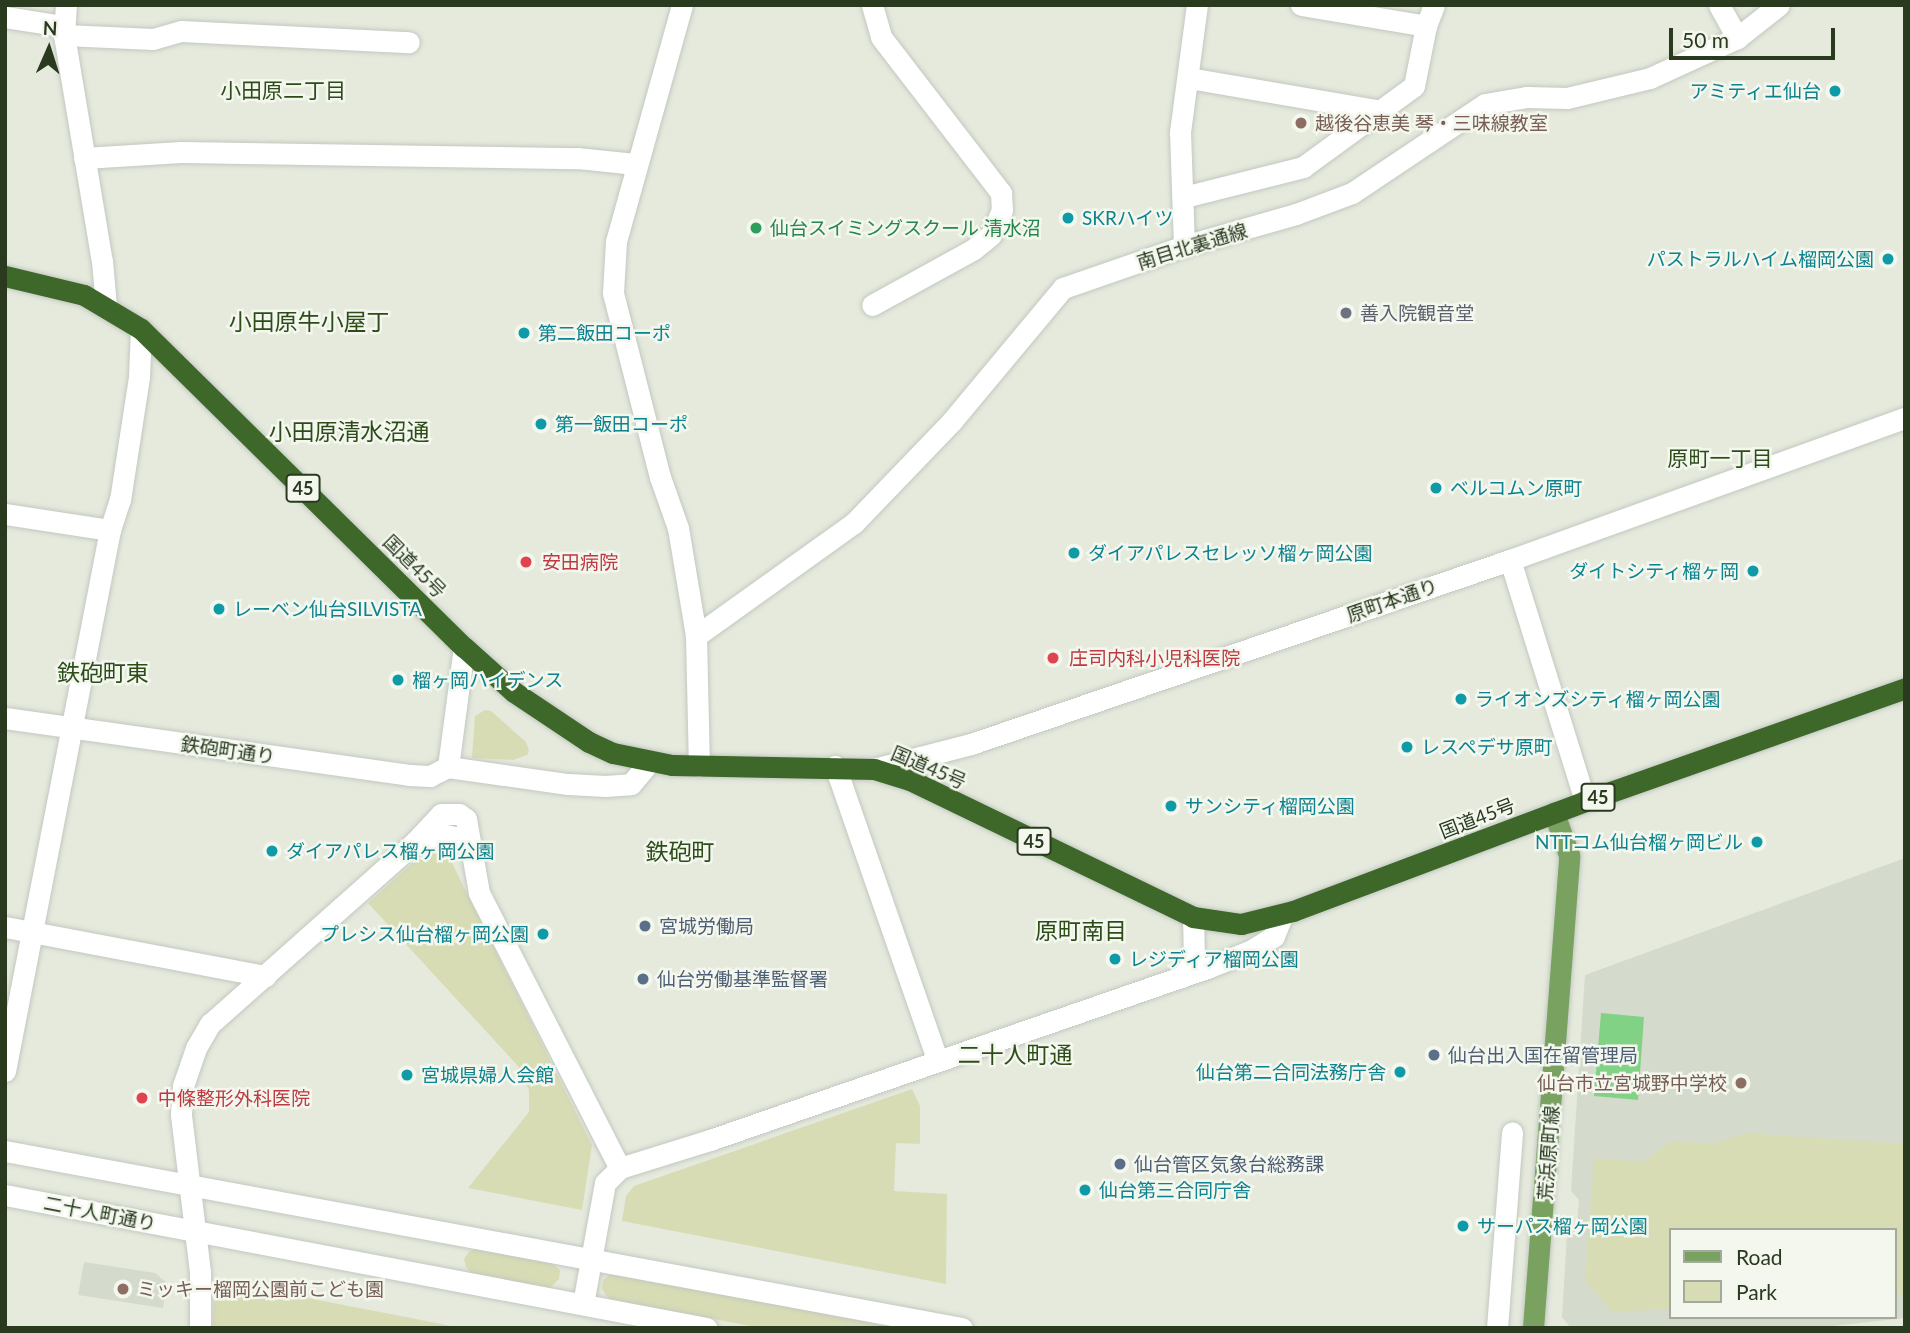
<!DOCTYPE html>
<html>
<head>
<meta charset="utf-8">
<style>
  body { margin:0 }
  #map { position:relative; width:1910px; height:1333px; overflow:hidden; background:#e5eadd; font-family:Lato,"Noto Sans JP",sans-serif }
  div>[style] { position:absolute }
  [style*='--x'] { left:calc(var(--x)*1px); top:calc(var(--y)*1px); width:calc(var(--w)*1px); rotate:calc(var(--a)*1deg) }
  .built>* { inset:0; background:#d4dacc }
  .green>* { inset:0; background:#d7dcb5 }
  .water>* { inset:0; background:#82d285 }
  .roads { filter:drop-shadow(0 0 2px #c3c8c0) drop-shadow(0 0 2px #c3c8c0) }
  .minor>* { height:21px; margin:-10.5px; padding:0 10.5px; transform-origin:10.5px; border-radius:10.5px; background:#fff }
  .major>* { height:21px; margin:-10.5px; padding:0 10.5px; transform-origin:10.5px; border-radius:10.5px; background:#79a160 }
  .highway>* { height:21px; margin:-10.5px; padding:0 10.5px; transform-origin:10.5px; border-radius:10.5px; background:#3e672a }
  .dots>* { width:19px; height:19px; translate:-50% -50%; box-sizing:border-box; border:4px solid #f3f7ee; border-radius:50% }
  span { translate:-50% -50%; white-space:nowrap; text-align:center; line-height:1.15; -webkit-text-stroke:5px #f3f7ee; paint-order:stroke }
  .shield-label span { padding:2px 5px; background:#f3f7ee; border:2px solid; border-radius:5px; -webkit-text-stroke-width:0 }
  .shield-label { font-size:18px; color:#293a1f; font-weight:700 }
  .culture-label { font-size:19px; color:#0d838f }
  .right { translate:-100% -50%; text-align:right }
  .left { translate:0 -50%; text-align:left }
  .education-label { font-size:19px; color:#785e54 }
  .leisure-label { font-size:19px; color:#27864d }
  .street-label { font-size:19px; color:#293a1f }
  .worship-label { font-size:19px; color:#5b616d }
  .health-label { font-size:19px; color:#be3a42 }
  .service-label { font-size:19px; color:#4e5e75 }
  .neighbourhood-label { font-size:21px; color:#2d4c1a }
  .quarter-label { font-size:23px; color:#2d4c1a }
  .frame { position:absolute; inset:0; border:7px solid #293a1f; pointer-events:none }
  .legend { position:absolute; left:1669px; top:1228px; width:228px; height:91px; box-sizing:border-box; background:#f3f7ee; border:2px solid #a2ab9b; margin:0; padding:9px 12px; list-style:none; font-size:21px; color:#293a1f }
  .legend li { display:flex; align-items:center; gap:14px; height:35px }
  .legend b { width:35px; border:2px solid #a2ab9b }
  .north { position:absolute; left:14px; top:14px; width:70px; height:70px; -webkit-text-stroke:5px #f3f7ee; paint-order:stroke; rotate:3deg; font-size:19px; font-weight:700; line-height:28px; text-align:center; color:#293a1f }
  .north::after { content:''; display:block; margin:auto; width:24px; height:32px; background:#293a1f; clip-path:polygon(50% 0,100% 100%,50% 72%,0 100%) }
  .scale { position:absolute; left:1669px; top:28px; width:166px; height:32px; box-sizing:border-box; border:4px solid #293a1f; border-top:0; padding-left:9px; font-size:21px; line-height:24px; white-space:nowrap; color:#293a1f; -webkit-text-stroke:5px #f3f7ee; paint-order:stroke }
</style>
</head>
<body>
<div id="map">
  <div class="built">
    <div style="clip-path:polygon(evenodd,1905px 858px,1905px 1318px,1814px 1328px,1571px 1328px,1562px 1317px,1567px 1232px,1577px 1225px,1579px 1200px,1571px 1191px,1585px 975px,1905px 858px,1670px 1230px,1894px 1230px,1894px 1317px,1670px 1317px,1670px 1230px)"></div>
    <div style="clip-path:polygon(84px 1262px,155px 1273px,167px 1283px,163px 1308px,78px 1295px)"></div>
  </div>
  <div class="green">
    <div style="clip-path:polygon(485px 710px,491px 711px,526px 742px,529px 751px,527px 755px,513px 760px,472px 758px,475px 716px)"></div>
    <div style="clip-path:polygon(426px 851px,446px 851px,592px 1145px,582px 1210px,468px 1188px,529px 1112px,529px 1090px,518px 1066px,368px 903px)"></div>
    <div style="clip-path:polygon(912px 1089px,920px 1106px,920px 1144px,896px 1143px,894px 1191px,947px 1194px,946px 1284px,622px 1221px,626px 1196px,634px 1186px)"></div>
    <div style="clip-path:polygon(1747px 1133px,1905px 1144px,1905px 1294px,1894px 1295px,1894px 1230px,1670px 1230px,1670px 1309px,1612px 1312px,1585px 1281px,1594px 1158px,1644px 1162px,1670px 1141px,1712px 1144px)"></div>
    <div style="clip-path:polygon(477px 1248px,550px 1262px,560px 1270px,559px 1279px,550px 1288px,472px 1274px,466px 1267px,464px 1259px,469px 1252px)"></div>
    <div style="clip-path:polygon(610px 1274px,618px 1274px,897px 1328px,761px 1328px,609px 1299px,602px 1289px,603px 1280px)"></div>
    <div style="clip-path:polygon(214px 1280px,411px 1318px,461px 1328px,213px 1328px)"></div>
  </div>
  <div class="water">
    <div style="clip-path:polygon(1601px 1013px,1644px 1017px,1638px 1100px,1594px 1096px)"></div>
  </div>
  <div class="roads">
    <div class="minor">
      <div style="--x:66;--y:5;--w:30;--a:94"></div>
      <div style="--x:64;--y:35;--w:229;--a:80.5"></div>
      <div style="--x:102;--y:261;--w:45;--a:84.9"></div>
      <div style="--x:682;--y:5;--w:245;--a:105.6"></div>
      <div style="--x:616;--y:241;--w:52;--a:93.3"></div>
      <div style="--x:613;--y:293;--w:190;--a:75.7"></div>
      <div style="--x:660;--y:477;--w:54;--a:70.6"></div>
      <div style="--x:678;--y:528;--w:109;--a:80.5"></div>
      <div style="--x:696;--y:636;--w:130;--a:88.7"></div>
      <div style="--x:872;--y:5;--w:33;--a:74"></div>
      <div style="--x:881;--y:37;--w:197;--a:52.4"></div>
      <div style="--x:1001;--y:193;--w:17;--a:87"></div>
      <div style="--x:1002;--y:210;--w:27;--a:114"></div>
      <div style="--x:991;--y:235;--w:22;--a:141"></div>
      <div style="--x:974;--y:249;--w:116;--a:151.2"></div>
      <div style="--x:1301;--y:5;--w:127;--a:9.5"></div>
      <div style="--x:1426;--y:26;--w:22;--a:-69"></div>
      <div style="--x:1719;--y:5;--w:38;--a:61"></div>
      <div style="--x:5;--y:17;--w:59;--a:8.8"></div>
      <div style="--x:64;--y:35;--w:89;--a:2.6"></div>
      <div style="--x:153;--y:39;--w:29;--a:-16"></div>
      <div style="--x:181;--y:31;--w:228;--a:2.8"></div>
      <div style="--x:1189;--y:78;--w:196;--a:9.7"></div>
      <div style="--x:84;--y:158;--w:97;--a:-3.5"></div>
      <div style="--x:181;--y:152;--w:396;--a:0.9"></div>
      <div style="--x:577;--y:158;--w:58;--a:5.9"></div>
      <div style="--x:1184;--y:197;--w:123;--a:-14.1"></div>
      <div style="--x:1303;--y:167;--w:137;--a:-36.1"></div>
      <div style="--x:1414;--y:86;--w:61;--a:-78.7"></div>
      <div style="--x:1184;--y:246;--w:114;--a:-92"></div>
      <div style="--x:1180;--y:132;--w:128;--a:-82.4"></div>
      <div style="--x:5;--y:514;--w:106;--a:8.7"></div>
      <div style="--x:1510;--y:560;--w:252;--a:72.7"></div>
      <div style="--x:696;--y:636;--w:194;--a:-35.6"></div>
      <div style="--x:854;--y:523;--w:141;--a:-46.1"></div>
      <div style="--x:952;--y:421;--w:173;--a:-50.2"></div>
      <div style="--x:1063;--y:288;--w:128;--a:-19.1"></div>
      <div style="--x:1184;--y:246;--w:116;--a:-15.9"></div>
      <div style="--x:1296;--y:214;--w:60;--a:-20.6"></div>
      <div style="--x:1352;--y:193;--w:160;--a:-33.8"></div>
      <div style="--x:1485;--y:104;--w:43;--a:-9.5"></div>
      <div style="--x:1527;--y:97;--w:40;--a:1.4"></div>
      <div style="--x:1567;--y:98;--w:85;--a:-13.5"></div>
      <div style="--x:1650;--y:78;--w:96;--a:-24.7"></div>
      <div style="--x:1737;--y:38;--w:53;--a:-38.2"></div>
      <div style="--x:5;--y:718;--w:408;--a:8"></div>
      <div style="--x:409;--y:775;--w:21;--a:3"></div>
      <div style="--x:430;--y:776;--w:20;--a:-27"></div>
      <div style="--x:835;--y:766;--w:312;--a:70.8"></div>
      <div style="--x:448;--y:767;--w:121;--a:8.1"></div>
      <div style="--x:568;--y:784;--w:37;--a:3"></div>
      <div style="--x:605;--y:786;--w:26;--a:-4"></div>
      <div style="--x:631;--y:784;--w:30;--a:-50"></div>
      <div style="--x:448;--y:767;--w:121;--a:-82.4"></div>
      <div style="--x:874;--y:769;--w:100;--a:-14.5"></div>
      <div style="--x:971;--y:744;--w:570;--a:-18.85"></div>
      <div style="--x:1510;--y:560;--w:420;--a:-19.8"></div>
      <div style="--x:415;--y:842;--w:27;--a:-17"></div>
      <div style="--x:441;--y:834;--w:29;--a:12"></div>
      <div style="--x:5;--y:927;--w:265;--a:10.7"></div>
      <div style="--x:1182;--y:977;--w:21;--a:-55"></div>
      <div style="--x:1194;--y:960;--w:43;--a:-91.3"></div>
      <div style="--x:5;--y:1071;--w:551;--a:-79.02"></div>
      <div style="--x:110;--y:530;--w:32;--a:-72"></div>
      <div style="--x:120;--y:500;--w:124;--a:-81.2"></div>
      <div style="--x:139;--y:377;--w:48;--a:-87.6"></div>
      <div style="--x:5;--y:1151;--w:973;--a:10.48"></div>
      <div style="--x:5;--y:1195;--w:714;--a:10.74"></div>
      <div style="--x:583;--y:1304;--w:123;--a:-79.7"></div>
      <div style="--x:605;--y:1183;--w:21;--a:-45"></div>
      <div style="--x:620;--y:1168;--w:94;--a:-17.3"></div>
      <div style="--x:710;--y:1140;--w:526;--a:-19.09"></div>
      <div style="--x:1207;--y:968;--w:48;--a:-21.8"></div>
      <div style="--x:1252;--y:950;--w:26;--a:-32"></div>
      <div style="--x:1274;--y:936;--w:24;--a:-68"></div>
      <div style="--x:200;--y:1328;--w:56;--a:-90"></div>
      <div style="--x:200;--y:1272;--w:159;--a:-96.9"></div>
      <div style="--x:181;--y:1114;--w:28;--a:-86"></div>
      <div style="--x:183;--y:1086;--w:40;--a:-71.1"></div>
      <div style="--x:196;--y:1048;--w:28;--a:-60"></div>
      <div style="--x:210;--y:1024;--w:274;--a:-41.6"></div>
      <div style="--x:415;--y:842;--w:38;--a:-47"></div>
      <div style="--x:441;--y:814;--w:18;--a:0"></div>
      <div style="--x:459;--y:814;--w:9;--a:36"></div>
      <div style="--x:466;--y:819;--w:75;--a:80"></div>
      <div style="--x:479;--y:893;--w:309;--a:62.9"></div>
      <div style="--x:1497;--y:1328;--w:196;--a:-85.6"></div>
    </div>
    <div class="major">
      <div style="--x:1533;--y:1328;--w:474;--a:-85.6"></div>
      <div style="--x:1569;--y:855;--w:45;--a:-109.7"></div>
    </div>
    <div class="highway">
      <div style="--x:5;--y:276;--w:81;--a:13.5"></div>
      <div style="--x:84;--y:295;--w:66;--a:30.8"></div>
      <div style="--x:141;--y:329;--w:453;--a:44.6"></div>
      <div style="--x:464;--y:647;--w:67;--a:42"></div>
      <div style="--x:514;--y:692;--w:90;--a:33.7"></div>
      <div style="--x:589;--y:742;--w:26;--a:25"></div>
      <div style="--x:613;--y:753;--w:60;--a:11.5"></div>
      <div style="--x:672;--y:765;--w:202;--a:1.1"></div>
      <div style="--x:874;--y:769;--w:38;--a:17"></div>
      <div style="--x:910;--y:780;--w:314;--a:25.8"></div>
      <div style="--x:1193;--y:917;--w:49;--a:8.3"></div>
      <div style="--x:1241;--y:924;--w:54;--a:-14"></div>
      <div style="--x:1293;--y:911;--w:312;--a:-20.6"></div>
      <div style="--x:1585;--y:801;--w:339;--a:-19.4"></div>
    </div>
  </div>
  <div class="dots">
    <div style="left:1835px;top:91px;background:#0f9aa8"></div>
    <div style="left:1301px;top:123px;background:#8d6e63"></div>
    <div style="left:1068px;top:218px;background:#0f9aa8"></div>
    <div style="left:756px;top:228px;background:#2e9e5b"></div>
    <div style="left:1888px;top:259px;background:#0f9aa8"></div>
    <div style="left:1346px;top:313px;background:#6b7280"></div>
    <div style="left:524px;top:333px;background:#0f9aa8"></div>
    <div style="left:541px;top:424px;background:#0f9aa8"></div>
    <div style="left:1436px;top:488px;background:#0f9aa8"></div>
    <div style="left:1074px;top:553px;background:#0f9aa8"></div>
    <div style="left:526px;top:562px;background:#e0444e"></div>
    <div style="left:1753px;top:571px;background:#0f9aa8"></div>
    <div style="left:219px;top:609px;background:#0f9aa8"></div>
    <div style="left:1053px;top:658px;background:#e0444e"></div>
    <div style="left:398px;top:680px;background:#0f9aa8"></div>
    <div style="left:1461px;top:699px;background:#0f9aa8"></div>
    <div style="left:1407px;top:747px;background:#0f9aa8"></div>
    <div style="left:1171px;top:806px;background:#0f9aa8"></div>
    <div style="left:1757px;top:842px;background:#0f9aa8"></div>
    <div style="left:272px;top:851px;background:#0f9aa8"></div>
    <div style="left:645px;top:926px;background:#5c6f8a"></div>
    <div style="left:543px;top:934px;background:#0f9aa8"></div>
    <div style="left:1115px;top:959px;background:#0f9aa8"></div>
    <div style="left:643px;top:979px;background:#5c6f8a"></div>
    <div style="left:1434px;top:1055px;background:#5c6f8a"></div>
    <div style="left:1400px;top:1072px;background:#0f9aa8"></div>
    <div style="left:407px;top:1075px;background:#0f9aa8"></div>
    <div style="left:1741px;top:1083px;background:#8d6e63"></div>
    <div style="left:142px;top:1098px;background:#e0444e"></div>
    <div style="left:1120px;top:1164px;background:#5c6f8a"></div>
    <div style="left:1085px;top:1190px;background:#0f9aa8"></div>
    <div style="left:1463px;top:1226px;background:#0f9aa8"></div>
    <div style="left:123px;top:1289px;background:#8d6e63"></div>
  </div>
  <div class="shield-label">
    <span style="left:303px;top:488px">45</span>
    <span style="left:1598px;top:797px">45</span>
    <span style="left:1034px;top:841px">45</span>
  </div>
  <div class="culture-label">
    <span class="right" style="left:1821px;top:91px">アミティエ仙台</span>
    <span class="left" style="left:1082px;top:218px">SKRハイツ</span>
    <span class="right" style="left:1874px;top:259px">パストラルハイム榴岡公園</span>
    <span class="left" style="left:538px;top:333px">第二飯田コーポ</span>
    <span class="left" style="left:555px;top:424px">第一飯田コーポ</span>
    <span class="left" style="left:1450px;top:488px">ベルコムン原町</span>
    <span class="left" style="left:1088px;top:553px">ダイアパレスセレッソ榴ヶ岡公園</span>
    <span class="right" style="left:1739px;top:571px">ダイトシティ榴ヶ岡</span>
    <span class="left" style="left:233px;top:609px">レーベン仙台SILVISTA</span>
    <span class="left" style="left:412px;top:680px">榴ヶ岡ハイデンス</span>
    <span class="left" style="left:1475px;top:699px">ライオンズシティ榴ヶ岡公園</span>
    <span class="left" style="left:1421px;top:747px">レスペデサ原町</span>
    <span class="left" style="left:1185px;top:806px">サンシティ榴岡公園</span>
    <span class="right" style="left:1743px;top:842px">NTTコム仙台榴ヶ岡ビル</span>
    <span class="left" style="left:286px;top:851px">ダイアパレス榴ヶ岡公園</span>
    <span class="right" style="left:529px;top:934px">プレシス仙台榴ヶ岡公園</span>
    <span class="left" style="left:1129px;top:959px">レジディア榴岡公園</span>
    <span class="right" style="left:1386px;top:1072px">仙台第二合同法務庁舎</span>
    <span class="left" style="left:421px;top:1075px">宮城県婦人会館</span>
    <span class="left" style="left:1099px;top:1190px">仙台第三合同庁舎</span>
    <span class="left" style="left:1477px;top:1226px">サーパス榴ヶ岡公園</span>
  </div>
  <div class="education-label">
    <span class="left" style="left:1315px;top:123px">越後谷恵美 琴・三味線教室</span>
    <span class="right" style="left:1727px;top:1083px">仙台市立宮城野中学校</span>
    <span class="left" style="left:137px;top:1289px">ミッキー榴岡公園前こども園</span>
  </div>
  <div class="leisure-label">
    <span class="left" style="left:770px;top:228px">仙台スイミングスクール 清水沼</span>
  </div>
  <div class="street-label">
    <span style="left:1192px;top:246px;rotate:-17deg">南目北裏通線</span>
    <span style="left:415px;top:566px;rotate:45deg">国道45号</span>
    <span style="left:1392px;top:600px;rotate:-19deg">原町本通り</span>
    <span style="left:228px;top:750px;rotate:8deg">鉄砲町通り</span>
    <span style="left:929px;top:767px;rotate:23deg">国道45号</span>
    <span style="left:1477px;top:818px;rotate:-21deg">国道45号</span>
    <span style="left:1548px;top:1153px;rotate:-86deg">荒浜原町線</span>
    <span style="left:100px;top:1213px;rotate:11deg">二十人町通り</span>
  </div>
  <div class="worship-label">
    <span class="left" style="left:1360px;top:313px">善入院観音堂</span>
  </div>
  <div class="health-label">
    <span class="left" style="left:542px;top:562px">安田病院</span>
    <span class="left" style="left:1069px;top:658px">庄司内科小児科医院</span>
    <span class="left" style="left:158px;top:1098px">中條整形外科医院</span>
  </div>
  <div class="service-label">
    <span class="left" style="left:659px;top:926px">宮城労働局</span>
    <span class="left" style="left:657px;top:979px">仙台労働基準監督署</span>
    <span class="left" style="left:1448px;top:1055px">仙台出入国在留管理局</span>
    <span class="left" style="left:1134px;top:1164px">仙台管区気象台総務課</span>
  </div>
  <div class="neighbourhood-label">
    <span style="left:283px;top:90px">小田原二丁目</span>
    <span style="left:1720px;top:458px">原町一丁目</span>
  </div>
  <div class="quarter-label">
    <span style="left:309px;top:321px">小田原牛小屋丁</span>
    <span style="left:349px;top:431px">小田原清水沼通</span>
    <span style="left:103px;top:672px">鉄砲町東</span>
    <span style="left:680px;top:851px">鉄砲町</span>
    <span style="left:1081px;top:930px">原町南目</span>
    <span style="left:1015px;top:1054px">二十人町通</span>
  </div>
  <div class="frame"></div>
  <ul class="legend">
  <li><b style="height:9px;background:#79a160"></b>Road</li>
  <li><b style="height:19px;background:#d7dcb5"></b>Park</li>
  </ul>
  <div class="north">N</div>
  <div class="scale">50 m</div>
</div>
</body>
</html>
